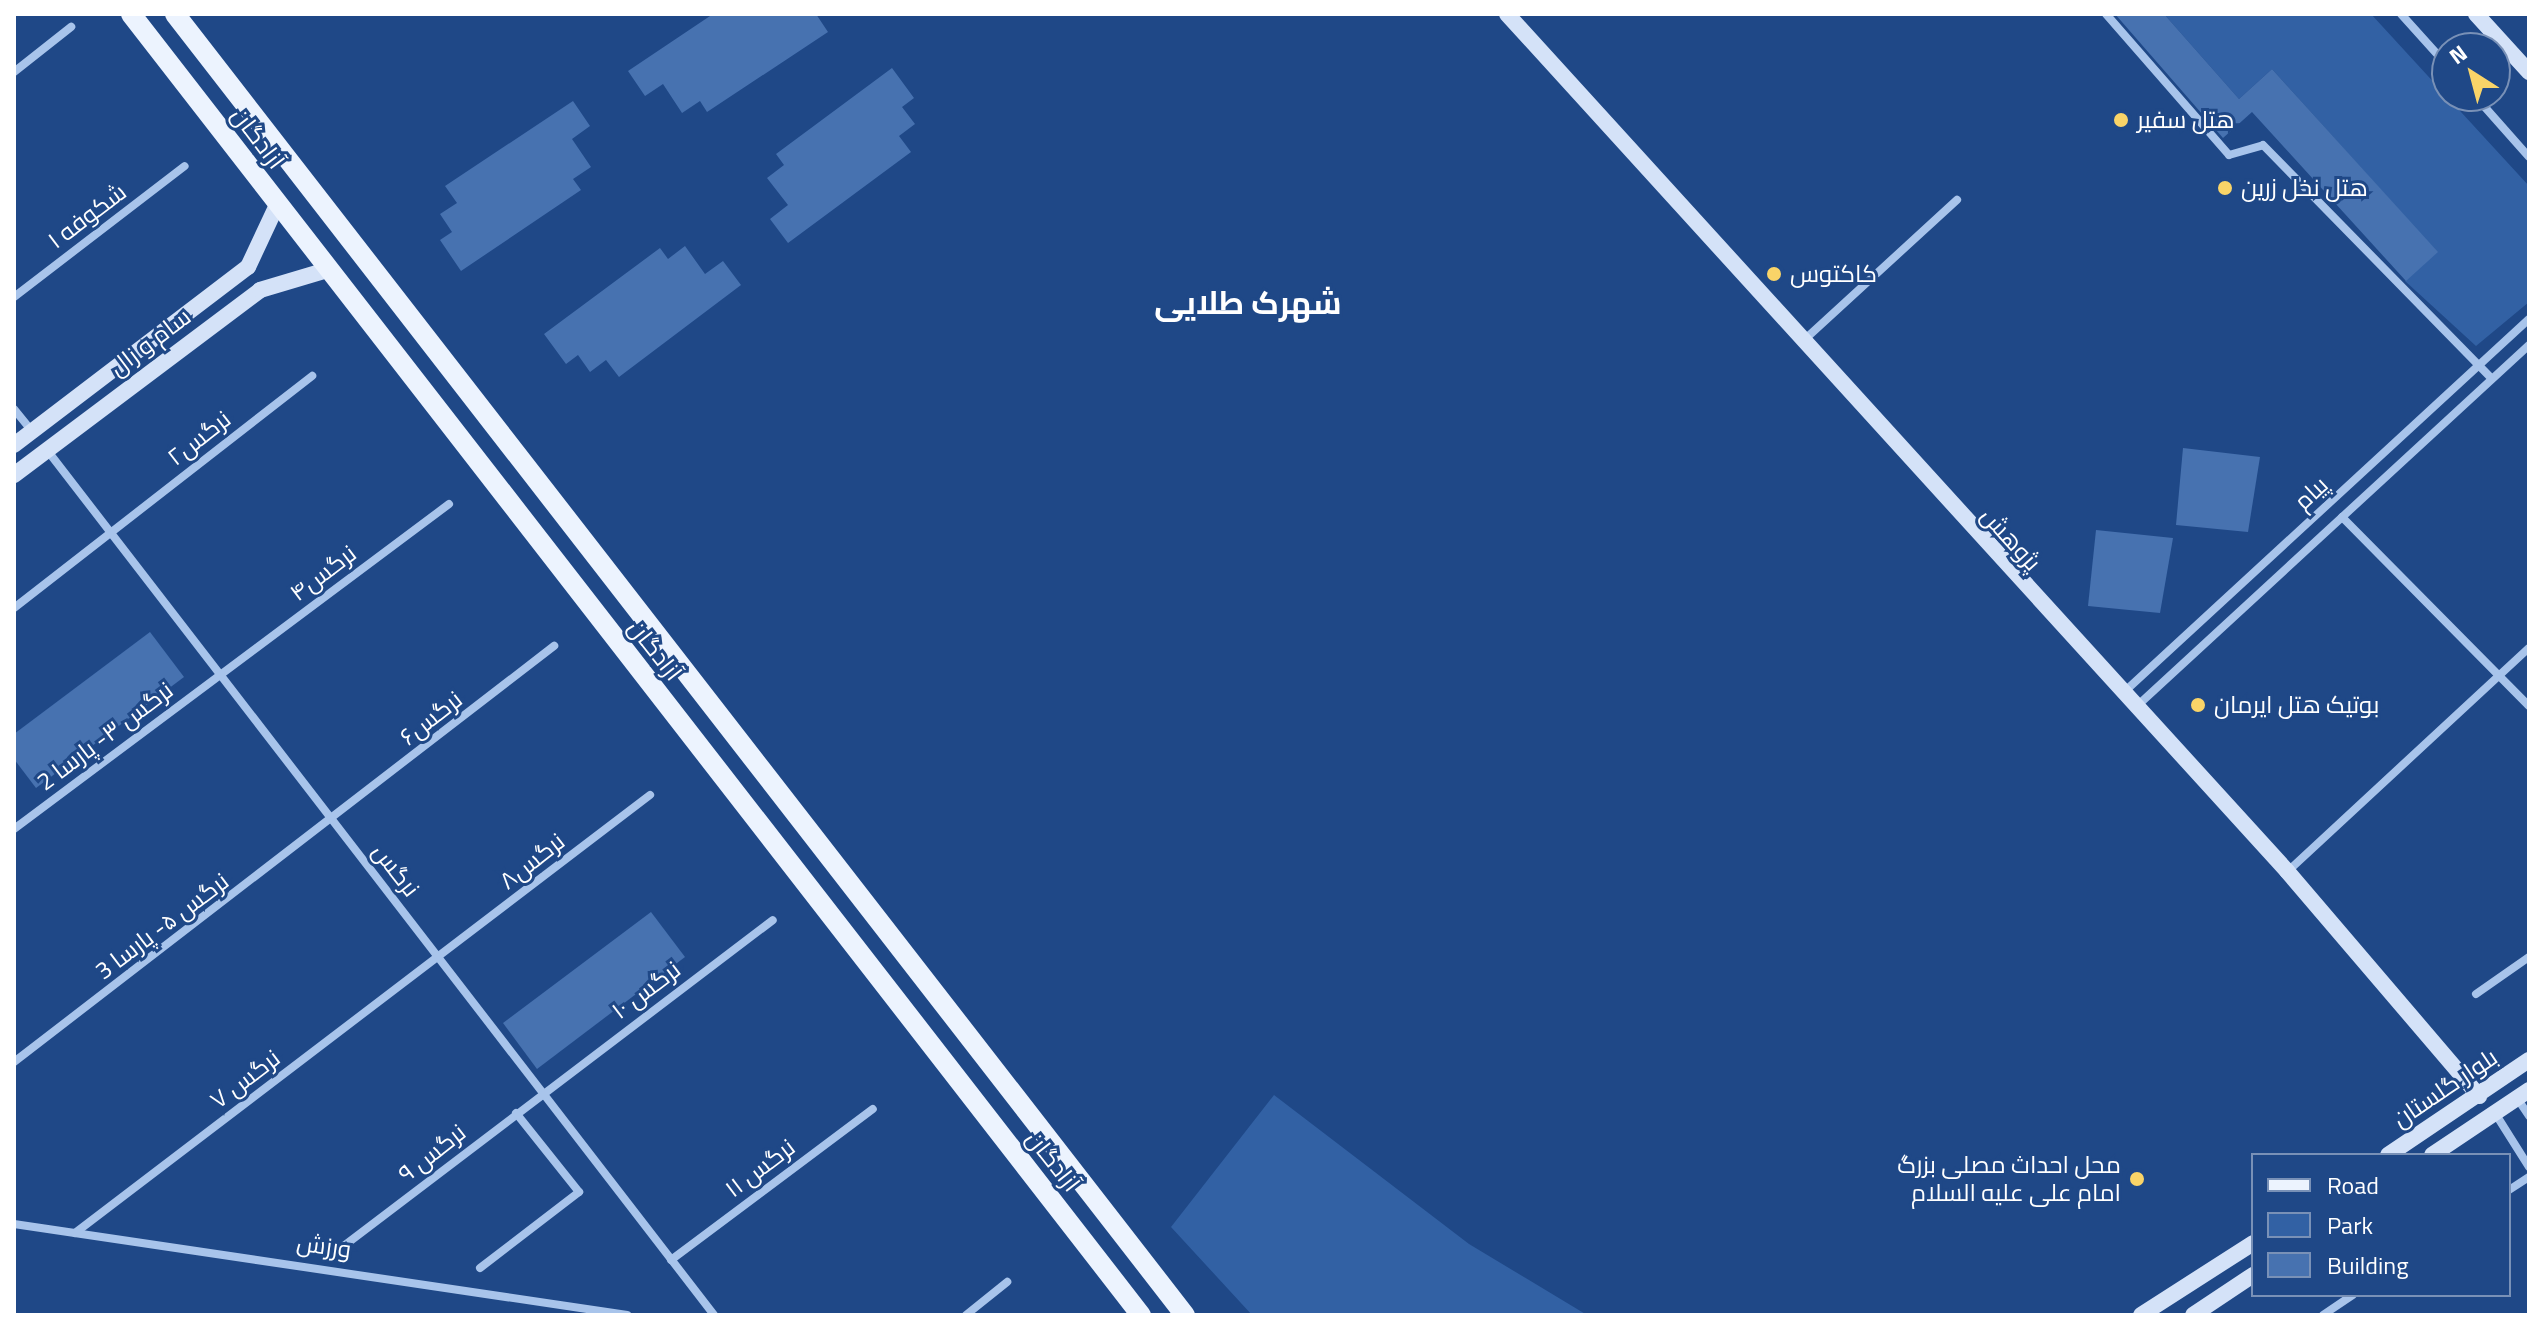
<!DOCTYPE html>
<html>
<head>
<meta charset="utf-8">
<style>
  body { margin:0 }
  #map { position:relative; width:2543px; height:1329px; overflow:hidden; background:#1f4887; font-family:"Titillium Web",Cairo,sans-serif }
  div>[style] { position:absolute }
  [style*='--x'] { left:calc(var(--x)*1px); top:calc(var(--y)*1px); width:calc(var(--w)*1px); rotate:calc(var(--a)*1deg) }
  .green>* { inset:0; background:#3261a4 }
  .building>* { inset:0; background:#4772b0 }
  .street>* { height:8px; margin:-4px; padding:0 4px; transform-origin:4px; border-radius:4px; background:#a8c4eb }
  .secondary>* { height:16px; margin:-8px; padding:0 8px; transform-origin:8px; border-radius:8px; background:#d4e2f8 }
  .primary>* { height:20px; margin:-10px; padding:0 10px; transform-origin:10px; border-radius:10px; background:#ecf3fe }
  .dots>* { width:22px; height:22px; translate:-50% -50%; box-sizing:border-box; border:4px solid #1f4887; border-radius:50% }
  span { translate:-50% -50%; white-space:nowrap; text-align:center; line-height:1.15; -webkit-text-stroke:6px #1f4887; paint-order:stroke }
  .poi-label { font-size:24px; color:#fff }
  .left { translate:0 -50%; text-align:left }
  .right { translate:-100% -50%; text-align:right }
  .street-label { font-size:24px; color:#fff }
  .district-label { font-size:32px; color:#fff; font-weight:700 }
  .frame { position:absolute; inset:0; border:16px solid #fff; pointer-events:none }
  .legend { position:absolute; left:2251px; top:1153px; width:260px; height:144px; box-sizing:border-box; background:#1f4887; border:2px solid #7991b7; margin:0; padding:10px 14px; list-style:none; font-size:24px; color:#fff }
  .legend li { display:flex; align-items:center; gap:16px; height:40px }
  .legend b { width:40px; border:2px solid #7991b7 }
  .north { position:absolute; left:2431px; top:32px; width:80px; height:80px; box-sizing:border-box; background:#1f4887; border:2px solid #7991b7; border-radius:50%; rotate:324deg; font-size:22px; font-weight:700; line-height:32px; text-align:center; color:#fff }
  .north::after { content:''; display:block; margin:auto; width:28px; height:36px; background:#f9d468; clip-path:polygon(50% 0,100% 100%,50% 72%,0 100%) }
</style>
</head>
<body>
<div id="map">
  <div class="green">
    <div style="clip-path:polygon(2164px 14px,2371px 14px,2529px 186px,2529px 302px,2476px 346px,2405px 281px,2437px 252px,2272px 69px,2239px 99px)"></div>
    <div style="clip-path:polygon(1274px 1095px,1469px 1244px,1587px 1315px,1252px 1315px,1171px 1227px)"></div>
  </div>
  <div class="building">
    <div style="clip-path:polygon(713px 14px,816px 14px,828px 32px,707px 112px,700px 101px,682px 113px,663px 84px,645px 96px,628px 71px)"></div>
    <div style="clip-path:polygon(2115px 14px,2164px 14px,2239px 99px,2272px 69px,2438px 252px,2406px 281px,2252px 112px,2223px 138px)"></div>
    <div style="clip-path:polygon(892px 68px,914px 98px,902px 107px,915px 124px,899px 136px,911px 152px,788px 243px,770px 219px,788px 205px,767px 178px,784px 165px,776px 154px)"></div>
    <div style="clip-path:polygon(573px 101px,590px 126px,572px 139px,591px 167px,573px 179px,581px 190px,461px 271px,440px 240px,452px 232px,440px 214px,457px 203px,445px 186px)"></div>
    <div style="clip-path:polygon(685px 246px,705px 274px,723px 261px,741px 285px,619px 377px,606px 360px,590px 372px,578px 355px,566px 364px,544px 334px,660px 248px,668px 259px)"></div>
    <div style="clip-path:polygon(2183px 448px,2260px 457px,2248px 532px,2176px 525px)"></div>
    <div style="clip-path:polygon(2096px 530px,2173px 538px,2160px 613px,2088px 606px)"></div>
    <div style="clip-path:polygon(150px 632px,184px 677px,36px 788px,14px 759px,14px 734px)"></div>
    <div style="clip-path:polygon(651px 912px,685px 957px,537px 1069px,503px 1023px)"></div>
  </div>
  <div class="street">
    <div style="--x:2106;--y:14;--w:187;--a:48.9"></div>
    <div style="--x:2229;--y:155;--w:35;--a:-16"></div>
    <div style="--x:2263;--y:145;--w:327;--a:45.6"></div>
    <div style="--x:2401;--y:14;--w:69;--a:48"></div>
    <div style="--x:14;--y:72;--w:73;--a:-38.3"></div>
    <div style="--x:2475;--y:96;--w:81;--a:48.5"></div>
    <div style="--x:14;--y:297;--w:215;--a:-37.5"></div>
    <div style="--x:1803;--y:341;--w:209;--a:-42.5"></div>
    <div style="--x:14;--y:409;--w:28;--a:51"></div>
    <div style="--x:47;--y:450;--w:1092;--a:52.36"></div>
    <div style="--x:2342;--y:517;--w:266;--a:45.3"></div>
    <div style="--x:14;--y:608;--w:378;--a:-37.9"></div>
    <div style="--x:2123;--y:693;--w:552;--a:-42.65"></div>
    <div style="--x:2137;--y:706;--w:533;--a:-42.64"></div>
    <div style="--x:14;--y:829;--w:543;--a:-36.76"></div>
    <div style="--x:2288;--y:871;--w:328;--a:-42.8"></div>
    <div style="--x:2476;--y:994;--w:65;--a:-34.9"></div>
    <div style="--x:14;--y:1062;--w:682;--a:-37.61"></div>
    <div style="--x:2517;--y:1098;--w:22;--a:56"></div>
    <div style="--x:2495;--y:1113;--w:64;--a:57.8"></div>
    <div style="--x:2509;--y:1190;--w:24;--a:-33"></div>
    <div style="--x:14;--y:1224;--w:620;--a:8.44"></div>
    <div style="--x:75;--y:1233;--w:723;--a:-37.3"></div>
    <div style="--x:345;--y:1245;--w:537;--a:-37.21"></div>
    <div style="--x:671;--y:1260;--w:252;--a:-36.8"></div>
    <div style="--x:480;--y:1268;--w:125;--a:-37.5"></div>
    <div style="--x:579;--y:1192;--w:101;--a:-128.6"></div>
    <div style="--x:966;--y:1315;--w:53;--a:-38.8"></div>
    <div style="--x:2323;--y:1315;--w:36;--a:-34"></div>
  </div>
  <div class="secondary">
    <div style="--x:1507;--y:14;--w:1159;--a:47.69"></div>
    <div style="--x:2287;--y:871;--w:296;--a:49.5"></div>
    <div style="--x:2476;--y:14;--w:79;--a:47.6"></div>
    <div style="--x:14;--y:445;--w:294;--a:-37.3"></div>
    <div style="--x:248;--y:267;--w:68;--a:-64.9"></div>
    <div style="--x:14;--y:475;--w:308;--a:-36.9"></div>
    <div style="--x:260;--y:290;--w:70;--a:-16.6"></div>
    <div style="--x:2388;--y:1155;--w:170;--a:-34"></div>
    <div style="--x:2432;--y:1155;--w:117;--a:-33.8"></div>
    <div style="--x:2141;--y:1315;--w:133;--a:-32.7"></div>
    <div style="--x:2193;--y:1315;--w:72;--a:-33.7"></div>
  </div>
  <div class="primary">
    <div style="--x:131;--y:14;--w:1647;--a:52.18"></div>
    <div style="--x:175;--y:14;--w:1647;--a:52.18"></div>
  </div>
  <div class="dots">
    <div style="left:2121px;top:120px;background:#f9d468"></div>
    <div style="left:2225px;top:188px;background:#f9d468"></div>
    <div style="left:1774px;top:274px;background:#f9d468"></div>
    <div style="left:2198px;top:705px;background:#f9d468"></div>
    <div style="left:2137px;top:1179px;background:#f9d468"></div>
  </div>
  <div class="poi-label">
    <span class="left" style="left:2137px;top:120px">هتل سفیر</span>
    <span class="left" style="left:2241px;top:188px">هتل نخل زرین</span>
    <span class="left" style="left:1790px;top:274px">کاکتوس</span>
    <span class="left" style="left:2214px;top:705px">بوتیک هتل ایرمان</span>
    <span class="right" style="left:2121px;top:1179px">محل احداث مصلی بزرگ<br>امام علی علیه السلام</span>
  </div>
  <div class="street-label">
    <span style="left:258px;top:138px;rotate:53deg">آزادگان</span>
    <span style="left:87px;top:216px;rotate:-37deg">شکوفه ۱</span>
    <span style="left:150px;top:342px;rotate:-37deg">سام و زال</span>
    <span style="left:199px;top:438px;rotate:-38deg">نرگس۲</span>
    <span style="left:2311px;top:493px;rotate:-43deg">پیام</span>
    <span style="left:2011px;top:539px;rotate:48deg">پژوهش</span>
    <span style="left:323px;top:573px;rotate:-37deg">نرگس۴</span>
    <span style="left:655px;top:650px;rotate:52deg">آزادگان</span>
    <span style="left:431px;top:718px;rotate:-38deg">نرگس۶</span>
    <span style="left:105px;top:736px;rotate:-37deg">نرگس ۳- پارسا 2</span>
    <span style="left:532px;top:861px;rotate:-38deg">نرگس۸</span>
    <span style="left:396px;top:870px;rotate:52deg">نرگس</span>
    <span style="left:162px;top:926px;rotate:-37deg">نرگس ۵- پارسا 3</span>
    <span style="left:646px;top:990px;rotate:-37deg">نرگس ۱۰</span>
    <span style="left:245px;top:1079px;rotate:-37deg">نرگس ۷</span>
    <span style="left:2445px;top:1088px;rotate:-34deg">بلوار گلستان</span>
    <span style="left:432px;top:1153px;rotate:-38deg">نرگس ۹</span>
    <span style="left:1053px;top:1161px;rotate:52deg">آزادگان</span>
    <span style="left:760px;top:1168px;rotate:-37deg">نرگس ۱۱</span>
    <span style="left:324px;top:1246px;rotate:8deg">ورزش</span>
  </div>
  <div class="district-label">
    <span style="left:1248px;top:302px">شهرک طلایی</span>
  </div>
  <div class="frame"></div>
  <ul class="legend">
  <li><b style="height:10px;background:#ecf3fe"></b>Road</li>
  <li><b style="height:22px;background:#3261a4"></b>Park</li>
  <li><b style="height:22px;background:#4772b0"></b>Building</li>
  </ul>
  <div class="north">N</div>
</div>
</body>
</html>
